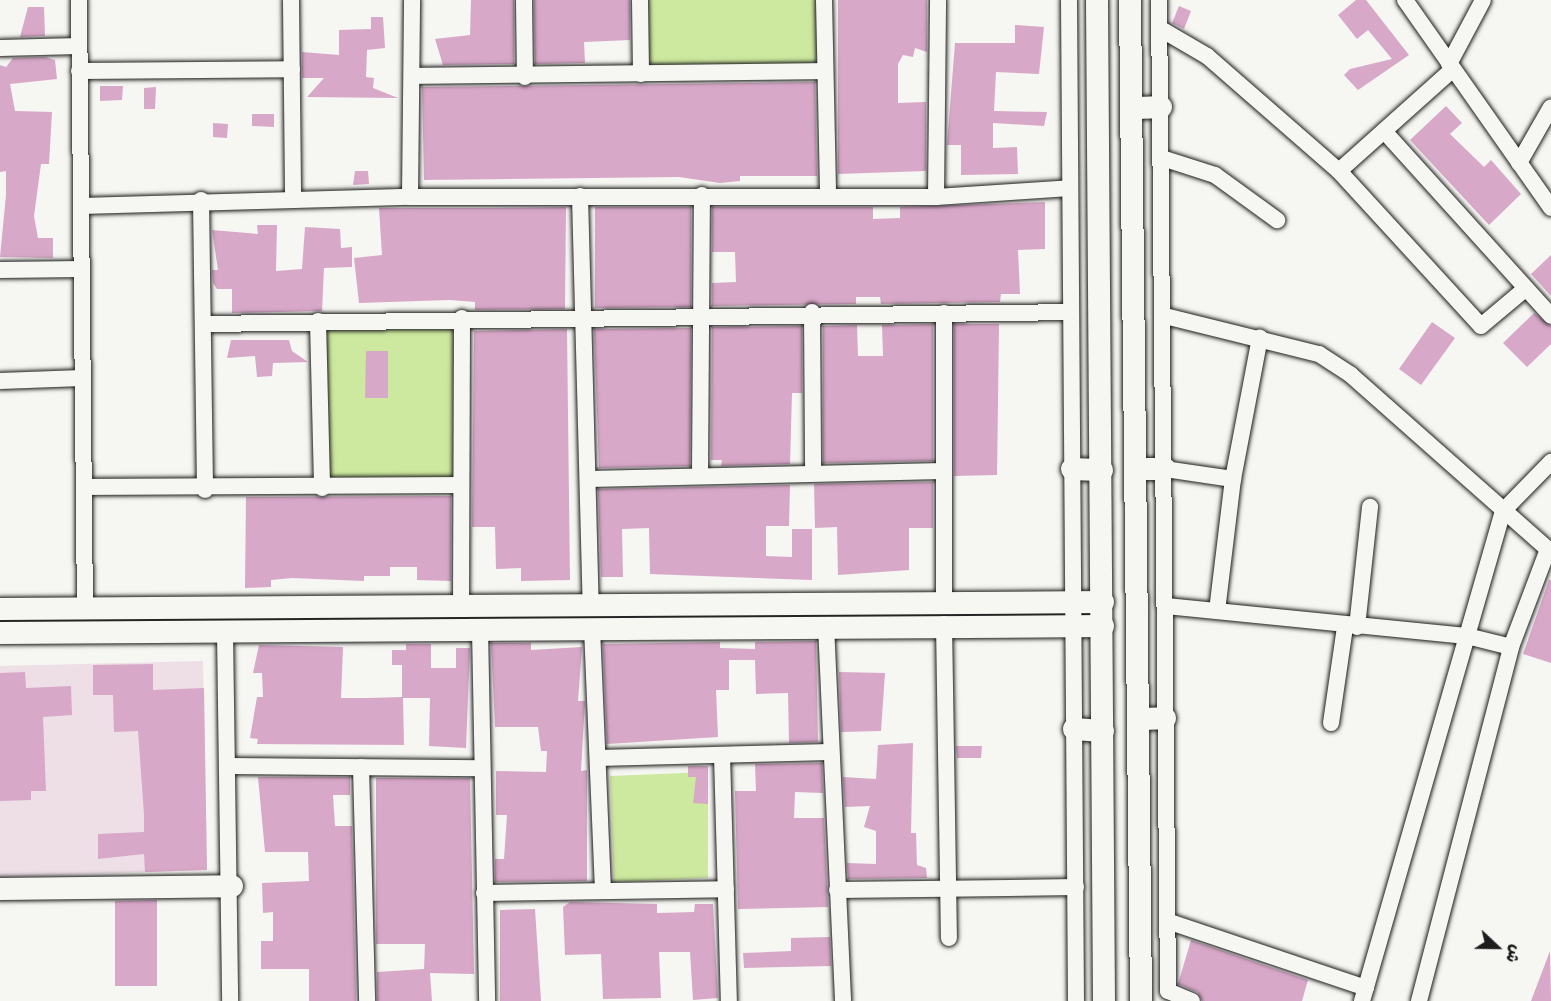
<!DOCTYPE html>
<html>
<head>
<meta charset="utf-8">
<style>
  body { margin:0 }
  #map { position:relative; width:1551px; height:1001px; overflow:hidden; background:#f6f6f2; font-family:Caveat,"Playpen Sans Arabic",sans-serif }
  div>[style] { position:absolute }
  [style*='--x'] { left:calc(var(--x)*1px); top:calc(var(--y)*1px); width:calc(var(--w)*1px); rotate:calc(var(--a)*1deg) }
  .built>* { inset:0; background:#eddfe5 }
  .green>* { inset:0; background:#cde99f }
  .building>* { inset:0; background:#d8a8c8 }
  .roads { filter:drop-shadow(0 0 2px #1c1c1c) drop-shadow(0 0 2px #1c1c1c) }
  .street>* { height:16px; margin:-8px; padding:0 8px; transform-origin:8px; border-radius:8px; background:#f6f6f2 }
  .secondary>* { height:22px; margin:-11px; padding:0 11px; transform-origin:11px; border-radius:11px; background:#f6f6f2 }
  span { translate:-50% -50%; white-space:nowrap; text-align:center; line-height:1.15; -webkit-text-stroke:4.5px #f6f6f2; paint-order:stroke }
  .north { position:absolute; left:1467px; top:917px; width:60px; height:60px; -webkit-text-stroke:4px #f6f6f2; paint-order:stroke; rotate:112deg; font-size:16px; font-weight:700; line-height:24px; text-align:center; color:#1c1c1c }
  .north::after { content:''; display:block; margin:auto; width:21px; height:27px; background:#1c1c1c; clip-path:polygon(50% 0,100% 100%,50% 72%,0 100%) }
</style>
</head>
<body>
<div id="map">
  <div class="built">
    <div style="clip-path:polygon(203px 661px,207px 870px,0 877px,0 666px)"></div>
  </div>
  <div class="green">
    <div style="clip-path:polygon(644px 0,817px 0,819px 67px,645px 71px)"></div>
    <div style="clip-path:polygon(456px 325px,458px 477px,327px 479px,325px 327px)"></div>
    <div style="clip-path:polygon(708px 772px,708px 878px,614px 882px,610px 776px)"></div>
  </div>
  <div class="building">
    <div style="clip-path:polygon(471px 0,514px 0,514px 64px,443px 65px,435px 39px,470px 35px)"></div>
    <div style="clip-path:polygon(534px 0,630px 0,630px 40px,584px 42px,585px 63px,535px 64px)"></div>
    <div style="clip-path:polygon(838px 0,927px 0,927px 52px,915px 48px,913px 57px,903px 55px,898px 64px,898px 103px,926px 102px,926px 171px,838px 174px)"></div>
    <div style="clip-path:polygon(1356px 0,1366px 0,1409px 55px,1358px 90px,1344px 75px,1350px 69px,1392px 59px,1368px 30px,1357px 39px,1338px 15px)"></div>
    <div style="clip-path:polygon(1179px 6px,1191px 11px,1184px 29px,1172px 23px)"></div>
    <div style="clip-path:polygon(28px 7px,44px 7px,45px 36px,20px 37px)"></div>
    <div style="clip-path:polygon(371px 17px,383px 17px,385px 48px,367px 50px,366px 77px,374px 78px,373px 88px,398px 98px,307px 97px,324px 78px,302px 78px,302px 52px,339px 55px,339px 30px,371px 29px)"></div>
    <div style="clip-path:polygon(1015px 25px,1044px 27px,1039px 74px,996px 72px,994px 111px,1047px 112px,1044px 126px,993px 123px,993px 148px,1017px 147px,1018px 174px,961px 175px,961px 145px,947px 145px,955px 43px,1015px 43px)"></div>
    <div style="clip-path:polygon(45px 57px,55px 60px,57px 79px,10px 84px,15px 111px,52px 112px,49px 164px,41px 164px,34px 216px,38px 238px,53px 238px,53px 258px,0 257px,6px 195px,6px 171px,0 172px,0 65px,6px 67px,13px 58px)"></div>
    <div style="clip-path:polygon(815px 82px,817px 176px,740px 176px,740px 181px,720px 183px,679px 177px,424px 180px,422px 87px)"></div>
    <div style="clip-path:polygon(100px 86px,123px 86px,122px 100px,100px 101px)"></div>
    <div style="clip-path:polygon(156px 87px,155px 109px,144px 109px,144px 88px)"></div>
    <div style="clip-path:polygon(1446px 106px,1462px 123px,1450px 134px,1484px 167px,1491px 160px,1521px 194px,1489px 225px,1410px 140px)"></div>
    <div style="clip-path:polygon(252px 114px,274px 114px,274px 127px,252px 126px)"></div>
    <div style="clip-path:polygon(213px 123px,228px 124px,227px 138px,213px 137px)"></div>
    <div style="clip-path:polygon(355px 171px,368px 171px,369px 184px,353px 185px)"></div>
    <div style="clip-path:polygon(1045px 202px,1045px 249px,1018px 250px,1020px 294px,1001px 294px,1000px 302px,881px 304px,880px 297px,856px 297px,856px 304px,712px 306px,712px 283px,736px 282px,735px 252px,712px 252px,712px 207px,873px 207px,873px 219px,900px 218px,900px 207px)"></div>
    <div style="clip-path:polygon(595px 207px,691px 207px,691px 307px,595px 308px)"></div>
    <div style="clip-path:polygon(478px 208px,566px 207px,565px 309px,475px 310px,475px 302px,450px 300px,359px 303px,354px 258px,382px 255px,379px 208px)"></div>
    <div style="clip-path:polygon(257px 225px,277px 225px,276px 271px,302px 269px,305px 227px,340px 229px,341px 248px,352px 247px,352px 267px,324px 268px,322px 311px,232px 313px,232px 289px,217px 289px,213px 283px,212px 270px,218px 270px,212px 230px,258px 234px)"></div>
    <div style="clip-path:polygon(1551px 255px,1551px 296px,1531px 274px)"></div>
    <div style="clip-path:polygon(1534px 313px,1551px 326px,1551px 344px,1527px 367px,1503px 343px)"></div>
    <div style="clip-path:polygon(1432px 322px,1455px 338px,1421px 385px,1399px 369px)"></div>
    <div style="clip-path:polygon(933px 324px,933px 461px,823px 463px,823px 326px,857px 325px,858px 356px,883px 356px,882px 325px)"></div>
    <div style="clip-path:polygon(954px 324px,999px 324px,997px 475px,954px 476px)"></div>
    <div style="clip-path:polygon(802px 326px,802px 393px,792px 393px,790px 464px,721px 466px,722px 460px,711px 460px,712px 327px)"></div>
    <div style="clip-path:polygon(691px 328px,690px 466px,599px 468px,594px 329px)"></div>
    <div style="clip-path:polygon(567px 329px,570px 580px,521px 581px,521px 568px,496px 569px,495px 527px,472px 527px,474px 331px)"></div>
    <div style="clip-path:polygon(231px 340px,289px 340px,292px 351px,308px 362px,273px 363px,272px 376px,257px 377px,255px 356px,227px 358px)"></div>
    <div style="clip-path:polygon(366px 351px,388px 351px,388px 398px,365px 398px)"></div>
    <div style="clip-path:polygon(933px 482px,933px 528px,909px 528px,909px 570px,838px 575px,837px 527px,815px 528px,814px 484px)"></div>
    <div style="clip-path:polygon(790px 485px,789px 526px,766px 526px,766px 556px,792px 557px,792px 529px,812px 529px,812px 580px,650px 574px,649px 528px,622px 529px,623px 577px,601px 577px,598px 489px)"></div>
    <div style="clip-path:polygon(451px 496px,451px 581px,417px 580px,417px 567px,390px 567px,390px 576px,364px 576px,364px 581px,292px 578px,271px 580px,271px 587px,245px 588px,246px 497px)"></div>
    <div style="clip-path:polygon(1549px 580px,1551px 580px,1551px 663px,1523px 654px)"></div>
    <div style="clip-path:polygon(816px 641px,818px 742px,789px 743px,788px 693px,756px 694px,755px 660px,729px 660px,729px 690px,716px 690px,718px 737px,607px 744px,603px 644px,720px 642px,720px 648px,755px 649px,755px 642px)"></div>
    <div style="clip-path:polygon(491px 643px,531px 643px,531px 650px,582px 647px,578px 701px,585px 701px,581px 771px,587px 770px,587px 881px,495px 882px,495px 859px,504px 859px,507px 815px,496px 815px,496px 771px,546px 772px,547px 751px,541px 751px,538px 727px,495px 727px)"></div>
    <div style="clip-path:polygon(406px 644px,431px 644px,431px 668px,456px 668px,456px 648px,470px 648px,466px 748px,429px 746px,430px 698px,403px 698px,404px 745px,257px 744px,258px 739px,250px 738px,257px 697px,263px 697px,262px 673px,253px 673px,259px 645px,343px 647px,341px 698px,369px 698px,402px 697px,402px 665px,392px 665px,392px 650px,406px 650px)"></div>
    <div style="clip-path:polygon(153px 664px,153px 690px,204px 688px,207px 870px,145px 872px,144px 854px,98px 859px,98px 834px,144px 832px,144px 814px,138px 731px,114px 732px,113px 695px,93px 695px,93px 665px)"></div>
    <div style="clip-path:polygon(25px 672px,26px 688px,71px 686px,72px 715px,43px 717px,46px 791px,31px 791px,31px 800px,0 801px,0 673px)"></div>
    <div style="clip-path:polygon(839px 672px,885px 673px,881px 731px,841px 732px)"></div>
    <div style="clip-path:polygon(913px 743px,911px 833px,916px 833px,917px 865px,926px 868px,927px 878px,848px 879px,847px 863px,876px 864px,876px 831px,864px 827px,870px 806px,845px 807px,843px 777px,876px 779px,878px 745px)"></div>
    <div style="clip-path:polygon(956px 746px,982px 746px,981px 758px,957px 758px)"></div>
    <div style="clip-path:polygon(822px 763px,823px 793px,795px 792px,794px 818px,824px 818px,828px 907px,738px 909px,735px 791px,756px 791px,755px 764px)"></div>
    <div style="clip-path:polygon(688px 766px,708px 766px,708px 804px,693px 803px,696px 777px,688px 777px)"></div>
    <div style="clip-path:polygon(258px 777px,350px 777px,350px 795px,333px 795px,335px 826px,352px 826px,356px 1001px,309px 1001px,309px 969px,261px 969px,261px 941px,273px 941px,273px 912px,263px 913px,262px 883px,309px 881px,308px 852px,265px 852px)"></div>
    <div style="clip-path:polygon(376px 778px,470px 778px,474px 974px,430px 973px,432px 1001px,377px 1001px,377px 972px,424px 969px,425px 944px,376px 944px)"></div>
    <div style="clip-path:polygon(157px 900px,157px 986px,115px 986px,115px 901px)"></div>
    <div style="clip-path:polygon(570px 902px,657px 904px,657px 913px,694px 912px,695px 904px,713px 904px,718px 998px,693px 1000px,690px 952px,659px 952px,661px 998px,603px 999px,601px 954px,565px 955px,563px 907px)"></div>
    <div style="clip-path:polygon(535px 909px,541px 1001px,500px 1001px,500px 910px)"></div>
    <div style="clip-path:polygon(830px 937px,831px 966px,744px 968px,743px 953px,791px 951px,791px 938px)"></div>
    <div style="clip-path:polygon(1191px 940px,1308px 980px,1302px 1001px,1202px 1001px,1197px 992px,1178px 984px)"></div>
    <div style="clip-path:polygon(1550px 951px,1551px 1001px,1531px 1001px)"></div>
  </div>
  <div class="roads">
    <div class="street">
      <div style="--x:79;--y:0;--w:610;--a:89.44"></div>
      <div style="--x:291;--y:0;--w:199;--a:89.4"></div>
      <div style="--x:524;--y:0;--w:77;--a:89.3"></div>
      <div style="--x:640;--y:0;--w:74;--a:89.2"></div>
      <div style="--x:824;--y:0;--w:195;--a:88.8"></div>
      <div style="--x:1069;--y:0;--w:1001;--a:89.6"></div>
      <div style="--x:1159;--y:0;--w:991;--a:89.48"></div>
      <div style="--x:1168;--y:991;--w:26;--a:23"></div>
      <div style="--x:1405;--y:0;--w:254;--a:54.9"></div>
      <div style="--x:1159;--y:28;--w:56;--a:30.3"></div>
      <div style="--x:1207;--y:56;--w:175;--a:41.1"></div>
      <div style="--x:1339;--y:171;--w:210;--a:47.5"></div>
      <div style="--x:1481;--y:326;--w:57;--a:-40.1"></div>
      <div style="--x:0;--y:48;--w:79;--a:-1.5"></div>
      <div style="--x:1449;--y:64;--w:72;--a:-62"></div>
      <div style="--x:79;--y:71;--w:213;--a:-0.5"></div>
      <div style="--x:413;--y:76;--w:411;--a:-0.7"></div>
      <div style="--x:1384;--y:131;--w:249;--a:47.9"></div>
      <div style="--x:1162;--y:158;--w:56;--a:17.8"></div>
      <div style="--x:1215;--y:175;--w:77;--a:36"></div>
      <div style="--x:1519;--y:163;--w:64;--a:-60.3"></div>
      <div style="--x:1339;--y:171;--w:153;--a:-41.8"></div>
      <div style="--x:580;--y:196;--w:409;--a:88.5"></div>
      <div style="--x:410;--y:197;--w:197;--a:-89.4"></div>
      <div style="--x:936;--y:197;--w:197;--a:-89.4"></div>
      <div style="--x:201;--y:200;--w:290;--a:89.2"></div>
      <div style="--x:81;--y:206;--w:329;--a:-1.6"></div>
      <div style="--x:410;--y:197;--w:526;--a:0"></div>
      <div style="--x:936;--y:197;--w:134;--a:-3.8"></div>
      <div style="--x:0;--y:270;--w:82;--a:-0.7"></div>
      <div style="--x:812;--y:312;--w:160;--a:89.6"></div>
      <div style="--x:944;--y:313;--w:287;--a:90"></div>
      <div style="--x:1165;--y:316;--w:159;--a:13.9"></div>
      <div style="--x:1319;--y:354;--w:38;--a:33"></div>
      <div style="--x:1351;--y:375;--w:267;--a:41.5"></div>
      <div style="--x:318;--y:321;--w:167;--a:88.6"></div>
      <div style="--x:205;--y:324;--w:866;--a:-0.79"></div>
      <div style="--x:0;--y:381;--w:82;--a:-2.1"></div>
      <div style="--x:1165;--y:469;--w:69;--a:8.4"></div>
      <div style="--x:700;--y:474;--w:279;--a:-89.6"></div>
      <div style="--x:589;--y:479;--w:354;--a:-1.3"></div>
      <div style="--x:84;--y:487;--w:374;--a:-0.3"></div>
      <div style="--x:1166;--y:606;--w:302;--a:5.7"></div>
      <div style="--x:1467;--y:636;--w:45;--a:14"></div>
      <div style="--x:461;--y:607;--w:289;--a:-89.8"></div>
      <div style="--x:1217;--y:611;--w:133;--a:-83.1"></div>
      <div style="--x:1233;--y:479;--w:144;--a:-79.2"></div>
      <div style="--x:944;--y:624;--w:314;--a:89.1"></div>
      <div style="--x:826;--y:625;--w:376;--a:87.4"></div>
      <div style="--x:1357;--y:627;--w:121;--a:-83.8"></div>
      <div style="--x:592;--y:628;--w:263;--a:87.6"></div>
      <div style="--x:480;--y:629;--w:372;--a:88.9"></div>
      <div style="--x:225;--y:632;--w:369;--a:89.2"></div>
      <div style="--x:1331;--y:723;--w:97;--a:-81.7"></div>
      <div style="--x:722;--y:755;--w:246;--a:88.4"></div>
      <div style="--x:598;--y:758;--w:232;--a:-1.5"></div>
      <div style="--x:229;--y:766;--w:253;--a:0.5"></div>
      <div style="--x:361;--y:767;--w:234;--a:88.5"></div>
      <div style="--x:837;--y:890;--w:239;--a:-0.7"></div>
      <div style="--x:484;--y:893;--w:242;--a:-0.9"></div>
      <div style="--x:1167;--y:921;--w:210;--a:18.6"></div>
      <div style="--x:1362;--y:1001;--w:510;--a:-73.95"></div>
      <div style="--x:1503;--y:511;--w:69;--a:-45.6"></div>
      <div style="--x:1419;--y:1001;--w:366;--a:-75.4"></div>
      <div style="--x:1511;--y:647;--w:105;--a:-69.3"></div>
    </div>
    <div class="secondary">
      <div style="--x:1097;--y:0;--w:1001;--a:89.6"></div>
      <div style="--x:1130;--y:0;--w:1001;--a:89.37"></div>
      <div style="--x:1133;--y:108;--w:28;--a:-2"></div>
      <div style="--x:1072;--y:469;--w:30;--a:2"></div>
      <div style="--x:1137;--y:469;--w:28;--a:0"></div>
      <div style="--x:0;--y:609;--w:1103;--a:-0.36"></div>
      <div style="--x:0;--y:633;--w:1103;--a:-0.36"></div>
      <div style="--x:1141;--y:719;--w:24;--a:-2"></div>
      <div style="--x:1074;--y:729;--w:29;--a:4"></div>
      <div style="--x:0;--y:889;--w:232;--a:-0.7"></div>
    </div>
  </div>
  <div class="north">ش</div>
</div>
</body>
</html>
